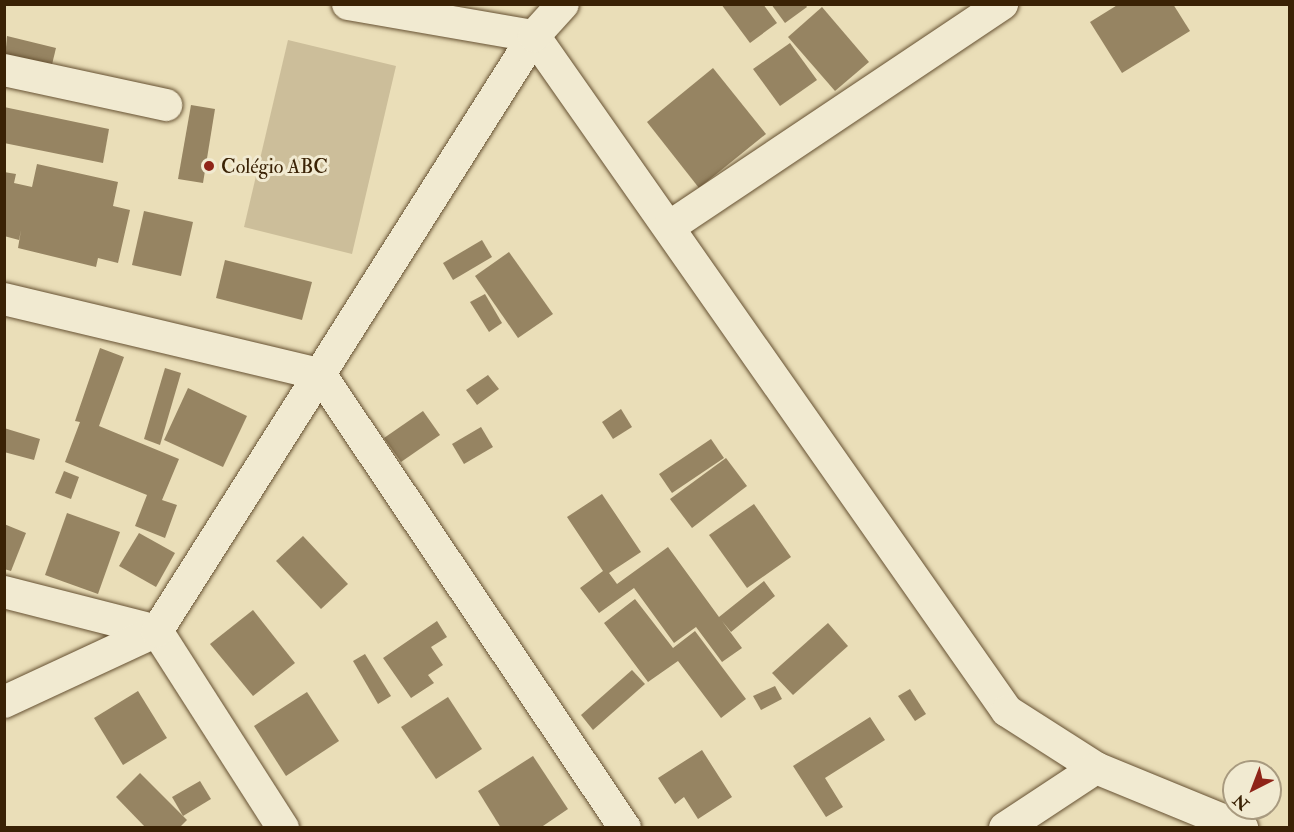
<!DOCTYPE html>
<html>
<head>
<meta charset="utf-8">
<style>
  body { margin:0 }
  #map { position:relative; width:1294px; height:832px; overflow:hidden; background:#eadeb8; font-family:"IM FELL Double Pica",serif }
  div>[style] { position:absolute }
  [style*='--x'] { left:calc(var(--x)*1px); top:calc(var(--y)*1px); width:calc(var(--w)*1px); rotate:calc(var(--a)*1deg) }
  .green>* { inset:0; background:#ccbe9a }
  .building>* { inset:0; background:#968462 }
  .roads { filter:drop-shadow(0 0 2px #665132) drop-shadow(0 0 2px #665132) }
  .minor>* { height:32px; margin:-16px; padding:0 16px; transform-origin:16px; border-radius:16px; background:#f1ead1 }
  .dots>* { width:16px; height:16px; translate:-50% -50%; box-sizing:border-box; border:3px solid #f1ead1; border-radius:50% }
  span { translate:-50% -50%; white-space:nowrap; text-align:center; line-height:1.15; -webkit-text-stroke:6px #f1ead1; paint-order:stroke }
  .poi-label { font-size:20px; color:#3a2205 }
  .left { translate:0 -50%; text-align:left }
  .frame { position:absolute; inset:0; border:6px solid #3a2205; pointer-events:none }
  .north { position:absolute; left:1222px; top:760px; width:60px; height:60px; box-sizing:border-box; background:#f1ead1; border:2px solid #a89a7f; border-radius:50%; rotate:222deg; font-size:16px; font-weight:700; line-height:24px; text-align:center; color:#3a2205 }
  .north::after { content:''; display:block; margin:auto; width:21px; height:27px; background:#8f2418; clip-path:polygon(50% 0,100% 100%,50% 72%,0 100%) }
</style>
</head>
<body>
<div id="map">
  <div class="green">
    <div style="clip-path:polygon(288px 40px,396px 66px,352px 254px,244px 227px)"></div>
  </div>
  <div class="building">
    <div style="clip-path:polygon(721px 4px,763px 4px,777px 23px,750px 43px)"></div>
    <div style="clip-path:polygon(771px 4px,805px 4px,807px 7px,785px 23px)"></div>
    <div style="clip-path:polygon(1119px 4px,1173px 4px,1190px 31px,1122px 73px,1090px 22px)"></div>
    <div style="clip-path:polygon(822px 7px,869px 62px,835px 91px,788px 37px)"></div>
    <div style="clip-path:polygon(7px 36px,56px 48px,48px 81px,4px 71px)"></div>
    <div style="clip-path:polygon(790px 43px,817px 80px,780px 106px,753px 69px)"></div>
    <div style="clip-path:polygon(713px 68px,766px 134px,699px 188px,647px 122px)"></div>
    <div style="clip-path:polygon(191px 105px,215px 109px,203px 183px,178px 179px)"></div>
    <div style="clip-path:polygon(4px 107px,109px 129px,103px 163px,4px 143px)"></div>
    <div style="clip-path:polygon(37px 164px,118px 182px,113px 206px,130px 210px,118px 263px,98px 258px,96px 267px,18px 248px,21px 230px,19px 240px,4px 236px,4px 172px,16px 174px,14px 183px,32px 187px)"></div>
    <div style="clip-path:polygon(144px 211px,193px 222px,181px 276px,132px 265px)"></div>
    <div style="clip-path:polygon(482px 240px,492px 257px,453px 280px,443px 263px)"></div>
    <div style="clip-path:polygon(509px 252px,553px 314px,518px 338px,475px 276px)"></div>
    <div style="clip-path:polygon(225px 260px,312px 282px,302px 320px,216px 298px)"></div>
    <div style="clip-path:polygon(485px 294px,502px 323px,489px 332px,470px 302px)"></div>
    <div style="clip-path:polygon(100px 348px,124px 357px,99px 426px,179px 459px,162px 500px,177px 505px,165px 538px,135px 526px,147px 495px,65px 462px,80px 422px,75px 421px)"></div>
    <div style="clip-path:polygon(165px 368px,181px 373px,160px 445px,144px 439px)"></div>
    <div style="clip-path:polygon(488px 375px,499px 389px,477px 405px,466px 390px)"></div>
    <div style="clip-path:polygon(188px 388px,247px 416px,223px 467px,164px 440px)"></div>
    <div style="clip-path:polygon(621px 409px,632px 427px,613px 439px,602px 422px)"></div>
    <div style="clip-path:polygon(423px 411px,440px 435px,401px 462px,384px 438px)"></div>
    <div style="clip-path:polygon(481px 427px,493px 447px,464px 464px,452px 444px)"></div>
    <div style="clip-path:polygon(4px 428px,40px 439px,34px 460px,4px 452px)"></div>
    <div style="clip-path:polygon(711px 439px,724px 458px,672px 493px,659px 474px)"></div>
    <div style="clip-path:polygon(726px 458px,747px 486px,692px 528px,670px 499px)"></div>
    <div style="clip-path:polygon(64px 471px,79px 477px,71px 499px,55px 493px)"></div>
    <div style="clip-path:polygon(602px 494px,641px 552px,609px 573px,617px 584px,668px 547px,719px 617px,764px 581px,775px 596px,731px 632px,722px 621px,742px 648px,722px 662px,696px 627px,674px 643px,634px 588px,599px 613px,580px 588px,603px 571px,567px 517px)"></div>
    <div style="clip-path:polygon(754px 504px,791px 557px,747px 588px,709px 535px)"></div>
    <div style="clip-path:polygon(67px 513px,120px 532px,98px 594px,45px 575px)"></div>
    <div style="clip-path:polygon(4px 524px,26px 533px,11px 571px,4px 569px)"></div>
    <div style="clip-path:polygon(139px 533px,175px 553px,156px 587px,119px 566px)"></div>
    <div style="clip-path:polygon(303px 536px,348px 584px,321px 609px,276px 561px)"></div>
    <div style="clip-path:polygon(635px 599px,673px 648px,695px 631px,746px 699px,721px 718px,678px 661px,648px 682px,604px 623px)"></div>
    <div style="clip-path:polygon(253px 610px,295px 663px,253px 696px,210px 644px)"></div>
    <div style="clip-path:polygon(437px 621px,447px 637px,431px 647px,443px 665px,428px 675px,434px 683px,411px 698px,383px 658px)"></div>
    <div style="clip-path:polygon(828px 623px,848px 646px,793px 695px,772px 673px)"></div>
    <div style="clip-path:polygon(365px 654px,391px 696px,378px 704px,353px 661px)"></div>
    <div style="clip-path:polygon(632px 670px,645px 684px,593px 730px,581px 715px)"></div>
    <div style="clip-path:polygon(775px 686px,782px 699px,761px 710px,753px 696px)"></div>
    <div style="clip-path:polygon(910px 689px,926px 714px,915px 721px,898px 696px)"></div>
    <div style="clip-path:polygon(138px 691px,167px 738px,123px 765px,94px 718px)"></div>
    <div style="clip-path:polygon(307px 692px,339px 741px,286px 776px,254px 726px)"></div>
    <div style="clip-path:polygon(448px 697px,482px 749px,436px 779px,401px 727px)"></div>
    <div style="clip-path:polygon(870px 717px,885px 740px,825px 778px,843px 807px,826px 817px,793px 766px)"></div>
    <div style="clip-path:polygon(702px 750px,732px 797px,698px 819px,684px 797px,675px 804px,658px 778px)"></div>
    <div style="clip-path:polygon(533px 756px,568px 809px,540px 828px,501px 828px,478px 791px)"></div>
    <div style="clip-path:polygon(140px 773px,187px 820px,179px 828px,146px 828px,116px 797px)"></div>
    <div style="clip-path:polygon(200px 781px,211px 799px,183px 816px,172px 797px)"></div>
  </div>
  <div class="roads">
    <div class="minor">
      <div style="--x:348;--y:4;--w:189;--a:9.8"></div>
      <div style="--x:534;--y:36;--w:824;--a:54.98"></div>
      <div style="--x:1007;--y:711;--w:106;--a:32.6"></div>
      <div style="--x:1096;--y:768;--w:158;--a:22.3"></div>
      <div style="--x:4;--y:70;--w:166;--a:12.2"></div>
      <div style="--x:669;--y:227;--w:401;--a:-33.8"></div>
      <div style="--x:4;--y:299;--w:325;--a:13.4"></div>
      <div style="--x:320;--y:374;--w:547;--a:56.11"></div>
      <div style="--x:4;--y:592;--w:158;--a:14.3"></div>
      <div style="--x:157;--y:631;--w:234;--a:57.4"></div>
      <div style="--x:4;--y:702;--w:169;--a:-24.9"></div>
      <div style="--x:157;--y:631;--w:704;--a:-57.64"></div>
      <div style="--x:534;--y:36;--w:43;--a:-47.8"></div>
      <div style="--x:1005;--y:828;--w:109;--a:-33.4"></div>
    </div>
  </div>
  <div class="dots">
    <div style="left:209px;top:166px;background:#8f2418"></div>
  </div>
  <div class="poi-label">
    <span class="left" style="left:221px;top:166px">Colégio ABC</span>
  </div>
  <div class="frame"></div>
  <div class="north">N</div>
</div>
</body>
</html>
